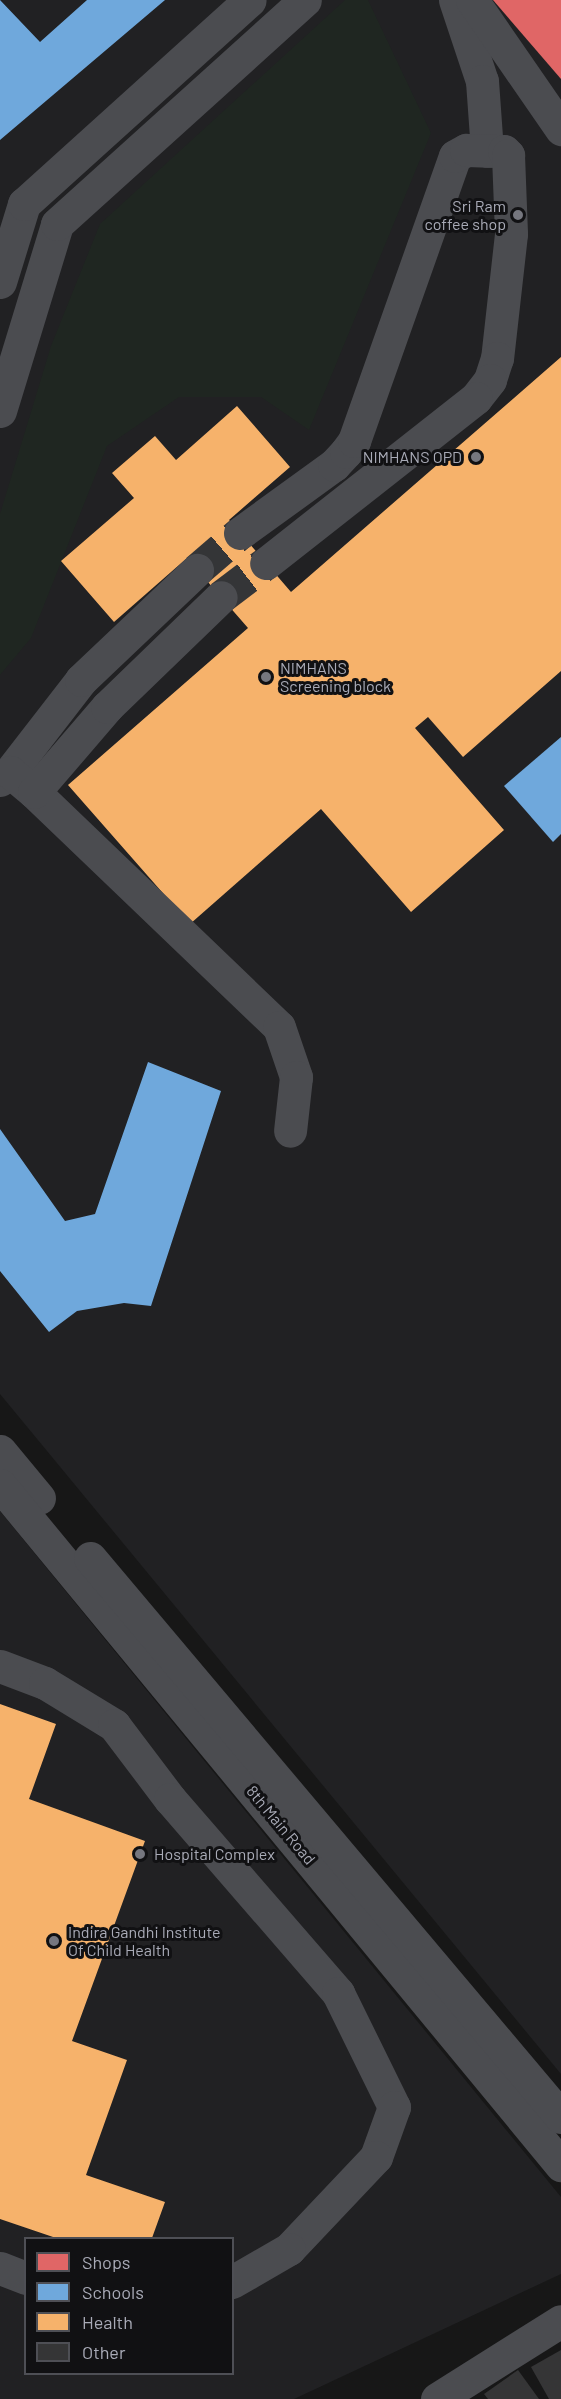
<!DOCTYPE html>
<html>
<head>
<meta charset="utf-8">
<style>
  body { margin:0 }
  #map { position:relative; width:561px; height:2399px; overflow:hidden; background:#171717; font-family:Barlow,sans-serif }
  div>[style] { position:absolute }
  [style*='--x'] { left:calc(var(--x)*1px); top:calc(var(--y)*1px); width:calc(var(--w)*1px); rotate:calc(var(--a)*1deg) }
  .built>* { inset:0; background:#212123 }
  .green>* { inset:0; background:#1f2621 }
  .shops>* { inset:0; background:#e06666 }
  .schools>* { inset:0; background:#6fa8dc }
  .health>* { inset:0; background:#f6b26b }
  .building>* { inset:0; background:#353536 }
  .minor-tunnel>* { height:33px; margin-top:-16.5px; transform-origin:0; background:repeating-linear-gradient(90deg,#343537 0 33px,transparent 0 49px) }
  .minor>* { height:33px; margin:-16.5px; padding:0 16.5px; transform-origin:16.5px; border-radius:16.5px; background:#4b4c50 }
  .dots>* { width:16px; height:16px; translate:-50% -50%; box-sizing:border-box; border:3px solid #111113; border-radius:50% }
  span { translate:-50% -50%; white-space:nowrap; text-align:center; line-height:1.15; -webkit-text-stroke:6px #111113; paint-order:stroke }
  .poi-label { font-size:16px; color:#a9abb7 }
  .right { translate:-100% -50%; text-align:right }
  .left { translate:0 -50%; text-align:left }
  .street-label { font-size:16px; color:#a9abb7 }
  .legend { position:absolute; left:24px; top:2237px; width:210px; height:138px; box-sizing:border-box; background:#111113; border:2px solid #4e4f55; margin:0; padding:8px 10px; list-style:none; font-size:18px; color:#a9abb7 }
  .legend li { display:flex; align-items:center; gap:12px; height:30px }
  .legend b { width:30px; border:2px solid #4e4f55 }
</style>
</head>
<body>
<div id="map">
  <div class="built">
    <div style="clip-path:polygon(0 0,561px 0,561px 2074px,0 1394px)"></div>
    <div style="clip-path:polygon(evenodd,0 1511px,561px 2197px,561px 2274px,294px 2399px,0 2399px,0 1511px,26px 2238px,232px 2238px,232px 2374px,26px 2374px,26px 2238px)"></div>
  </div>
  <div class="green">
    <div style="clip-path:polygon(345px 0,368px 0,431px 133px,309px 430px,261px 397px,179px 397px,107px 446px,31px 638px,0 675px,0 514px,51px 346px,100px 224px)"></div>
  </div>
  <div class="shops">
    <div style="clip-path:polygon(493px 0,561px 0,561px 79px)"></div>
  </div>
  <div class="schools">
    <div style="clip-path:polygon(0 0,40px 42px,87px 0,165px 0,0 140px)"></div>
    <div style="clip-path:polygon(561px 737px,561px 834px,553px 842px,504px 786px)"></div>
    <div style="clip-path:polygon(148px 1062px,221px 1091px,151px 1306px,124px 1303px,77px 1311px,49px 1332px,0 1271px,0 1129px,65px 1221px,95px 1214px)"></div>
  </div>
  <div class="health">
    <div style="clip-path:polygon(561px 357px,561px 671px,463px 757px,428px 717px,415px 728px,504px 830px,411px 912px,321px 809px,190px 924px,68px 785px,248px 628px,187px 558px,114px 622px,61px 561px,134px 498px,112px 473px,155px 436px,176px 460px,237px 406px,290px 467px,229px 520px,291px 592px)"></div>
    <div style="clip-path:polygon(0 1704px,56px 1724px,29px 1799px,145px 1841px,72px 2041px,127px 2060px,86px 2175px,165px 2202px,152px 2238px,56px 2238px,0 2219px)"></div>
  </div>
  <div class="building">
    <div style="clip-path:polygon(561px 2350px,561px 2399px,549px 2399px,531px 2367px)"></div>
    <div style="clip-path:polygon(518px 2370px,539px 2399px,488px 2399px,484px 2394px)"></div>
  </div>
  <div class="minor-tunnel">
    <div style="--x:197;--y:570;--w:57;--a:-40.7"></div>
    <div style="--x:221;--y:597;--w:56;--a:-37.1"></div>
  </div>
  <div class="minor">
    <div style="--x:455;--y:0;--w:85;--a:71.6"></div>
    <div style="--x:482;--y:81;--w:70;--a:85.9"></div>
    <div style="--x:472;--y:0;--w:157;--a:55.4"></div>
    <div style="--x:0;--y:282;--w:82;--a:-72.9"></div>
    <div style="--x:24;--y:204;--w:304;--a:-42.1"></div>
    <div style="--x:0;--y:411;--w:195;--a:-73"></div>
    <div style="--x:57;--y:224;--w:334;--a:-42.1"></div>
    <div style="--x:240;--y:533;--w:116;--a:-35.9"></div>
    <div style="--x:334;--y:465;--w:18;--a:-47"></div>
    <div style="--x:346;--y:452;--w:14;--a:-54"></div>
    <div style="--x:354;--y:441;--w:302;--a:-70.5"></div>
    <div style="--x:455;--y:156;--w:13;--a:-29"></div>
    <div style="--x:466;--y:150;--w:38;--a:2"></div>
    <div style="--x:504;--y:151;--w:6;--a:45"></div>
    <div style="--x:508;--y:155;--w:79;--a:87.8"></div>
    <div style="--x:511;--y:234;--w:125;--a:96.4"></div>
    <div style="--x:497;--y:358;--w:23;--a:108"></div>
    <div style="--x:490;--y:380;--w:23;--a:128"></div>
    <div style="--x:476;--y:398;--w:267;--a:141.8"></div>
    <div style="--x:10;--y:772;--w:116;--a:-52.3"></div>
    <div style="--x:81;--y:680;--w:160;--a:-43.5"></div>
    <div style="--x:0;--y:780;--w:13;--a:-39"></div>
    <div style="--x:10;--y:772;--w:31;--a:40"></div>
    <div style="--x:34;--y:792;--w:339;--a:43.8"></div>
    <div style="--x:279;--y:1027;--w:53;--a:71.2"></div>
    <div style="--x:296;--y:1077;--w:54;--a:96.3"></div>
    <div style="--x:34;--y:792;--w:112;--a:-49.3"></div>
    <div style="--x:107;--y:707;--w:158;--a:-44"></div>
    <div style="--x:0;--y:1451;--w:61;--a:50.3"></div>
    <div style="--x:0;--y:1485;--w:882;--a:50.48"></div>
    <div style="--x:90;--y:1558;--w:731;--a:49.88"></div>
    <div style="--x:0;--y:1666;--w:48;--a:20.7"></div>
    <div style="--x:45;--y:1683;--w:81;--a:31.3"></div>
    <div style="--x:114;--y:1725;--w:93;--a:52.9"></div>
    <div style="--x:170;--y:1799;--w:257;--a:49.1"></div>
    <div style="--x:338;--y:1993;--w:127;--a:63.8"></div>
    <div style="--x:394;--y:2107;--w:53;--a:109.8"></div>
    <div style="--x:376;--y:2157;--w:127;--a:133.4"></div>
    <div style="--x:289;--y:2249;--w:66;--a:149.9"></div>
    <div style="--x:0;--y:2268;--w:28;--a:21"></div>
    <div style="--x:437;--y:2399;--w:146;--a:-32.2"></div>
  </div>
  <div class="dots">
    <div style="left:518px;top:215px;background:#76777f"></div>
    <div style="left:476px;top:457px;background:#76777f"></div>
    <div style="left:266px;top:677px;background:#76777f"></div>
    <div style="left:140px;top:1854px;background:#76777f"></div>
    <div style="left:54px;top:1941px;background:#76777f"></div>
  </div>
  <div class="poi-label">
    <span class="right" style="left:506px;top:215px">Sri Ram<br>coffee shop</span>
    <span class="right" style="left:462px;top:457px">NIMHANS OPD</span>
    <span class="left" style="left:280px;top:677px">NIMHANS<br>Screening block</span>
    <span class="left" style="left:154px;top:1854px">Hospital Complex</span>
    <span class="left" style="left:68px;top:1941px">Indira Gandhi Institute<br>Of Child Health</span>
  </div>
  <div class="street-label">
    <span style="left:281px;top:1825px;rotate:50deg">8th Main Road</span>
  </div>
  <ul class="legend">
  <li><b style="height:16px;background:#e06666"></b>Shops</li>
  <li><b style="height:16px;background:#6fa8dc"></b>Schools</li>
  <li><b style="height:16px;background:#f6b26b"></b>Health</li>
  <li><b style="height:16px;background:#353536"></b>Other</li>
  </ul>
</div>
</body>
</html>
